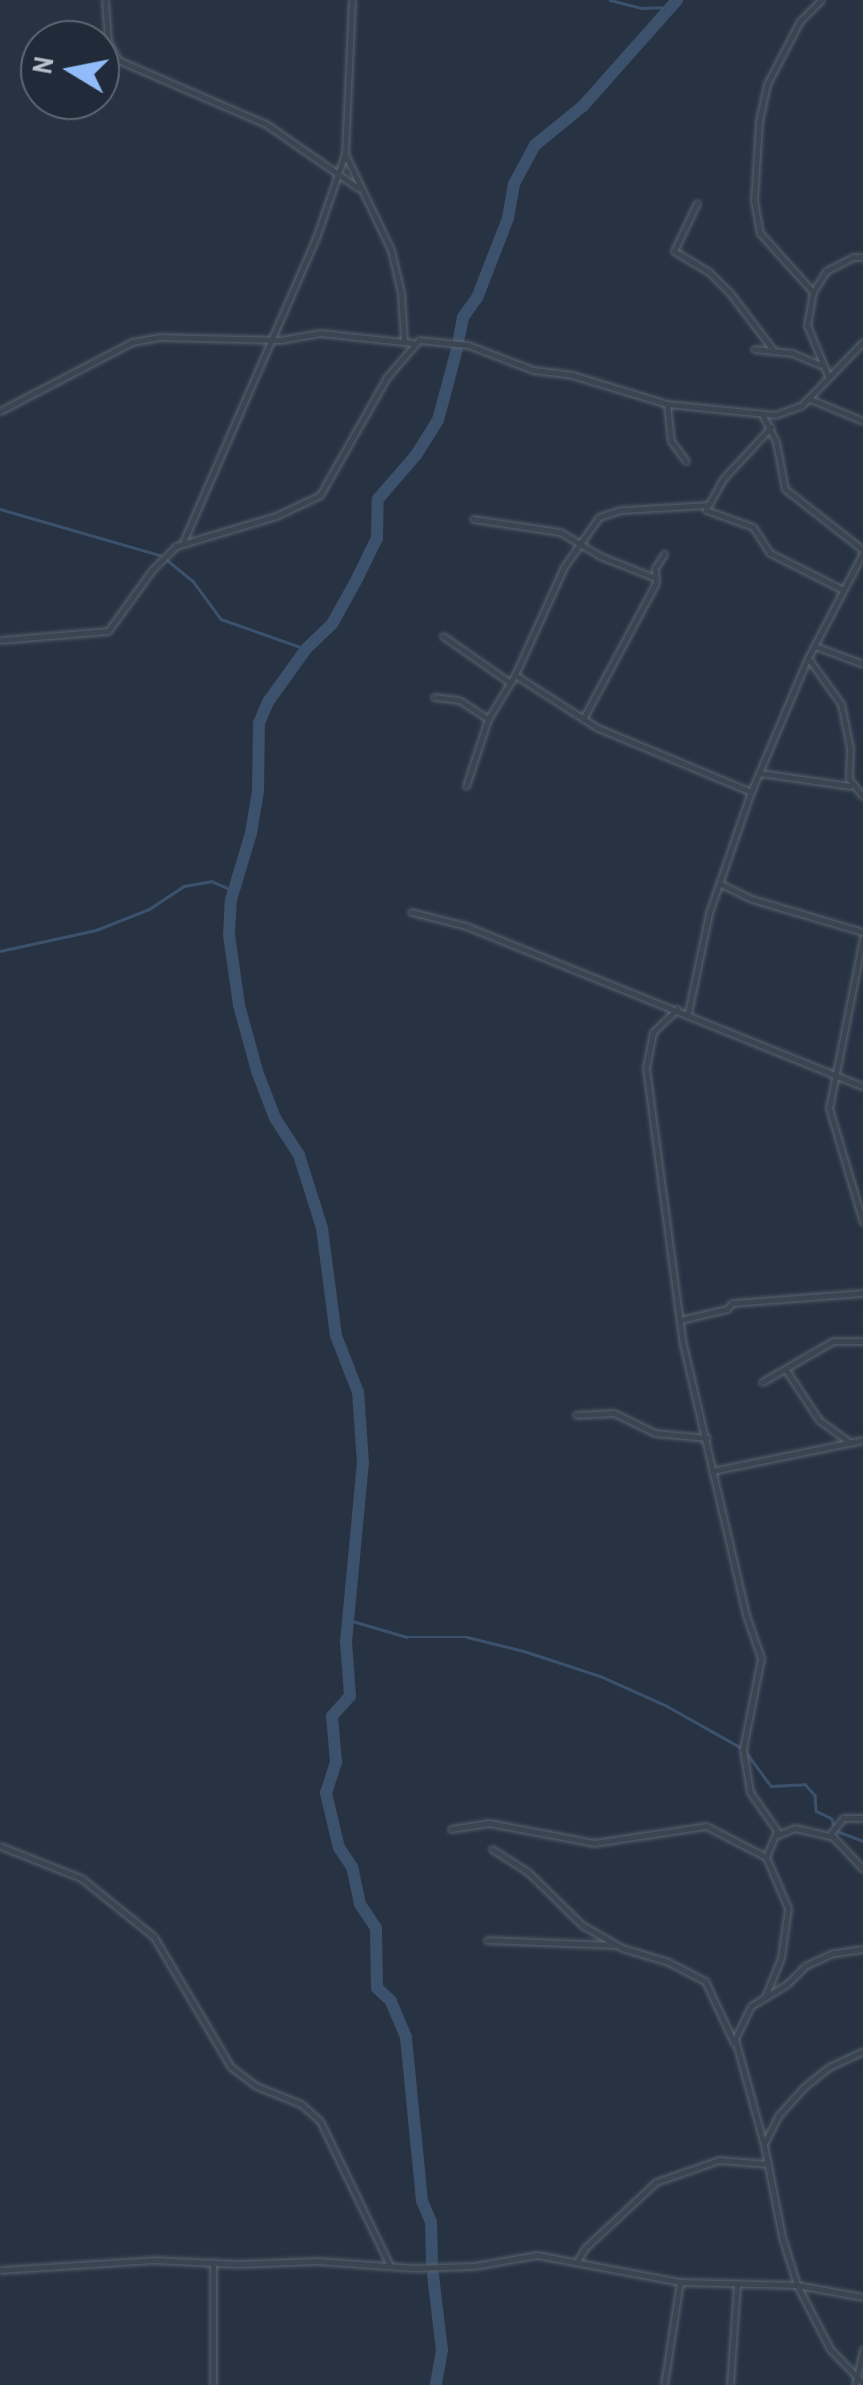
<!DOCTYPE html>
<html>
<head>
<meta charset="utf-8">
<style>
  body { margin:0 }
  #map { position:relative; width:863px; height:2385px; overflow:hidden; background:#273343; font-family:"Archivo Narrow",sans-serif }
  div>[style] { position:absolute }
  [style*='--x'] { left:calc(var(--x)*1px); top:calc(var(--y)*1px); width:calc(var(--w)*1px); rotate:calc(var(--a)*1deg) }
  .stream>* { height:2.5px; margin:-1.25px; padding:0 1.25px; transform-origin:1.25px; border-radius:1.25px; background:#3c516b }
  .river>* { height:12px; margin:-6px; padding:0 6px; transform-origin:6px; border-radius:6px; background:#3c516b }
  .roads { filter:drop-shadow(0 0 2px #596370) drop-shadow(0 0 2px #596370) }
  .minor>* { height:5px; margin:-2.5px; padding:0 2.5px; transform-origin:2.5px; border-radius:2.5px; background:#3b4552 }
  span { translate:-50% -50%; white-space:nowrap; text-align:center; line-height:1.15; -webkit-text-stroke:8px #202a38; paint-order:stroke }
  .north { position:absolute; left:20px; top:20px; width:100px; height:100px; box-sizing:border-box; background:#202a38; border:2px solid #5d6673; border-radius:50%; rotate:280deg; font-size:28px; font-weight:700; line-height:40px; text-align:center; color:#b8c0cc }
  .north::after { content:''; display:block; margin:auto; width:35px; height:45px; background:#91bbf9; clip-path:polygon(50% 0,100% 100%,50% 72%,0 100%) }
</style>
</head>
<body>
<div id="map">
  <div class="stream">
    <div style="--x:610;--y:0;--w:32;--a:14"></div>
    <div style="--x:641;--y:8;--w:34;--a:-2"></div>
    <div style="--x:0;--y:509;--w:166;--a:16.1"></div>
    <div style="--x:167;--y:560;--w:33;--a:39"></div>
    <div style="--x:193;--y:581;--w:47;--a:53.6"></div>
    <div style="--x:221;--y:619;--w:90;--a:19.4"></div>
    <div style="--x:0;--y:951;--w:98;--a:-12.3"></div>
    <div style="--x:96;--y:930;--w:57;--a:-21.6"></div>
    <div style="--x:149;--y:909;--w:42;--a:-33.3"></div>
    <div style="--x:184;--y:886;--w:27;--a:-10"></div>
    <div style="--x:211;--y:881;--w:25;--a:23"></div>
    <div style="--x:349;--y:1620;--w:60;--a:16.3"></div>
    <div style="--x:407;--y:1637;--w:60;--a:0"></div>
    <div style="--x:467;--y:1637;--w:59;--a:13.8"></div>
    <div style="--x:524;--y:1651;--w:80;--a:18.2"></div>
    <div style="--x:600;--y:1676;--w:73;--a:24.1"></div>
    <div style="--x:667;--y:1706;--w:84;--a:29.3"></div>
    <div style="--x:746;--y:1752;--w:42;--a:53.7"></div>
    <div style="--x:771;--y:1786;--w:34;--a:-3"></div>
    <div style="--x:805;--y:1784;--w:15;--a:48"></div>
    <div style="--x:815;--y:1795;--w:16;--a:86"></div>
    <div style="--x:816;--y:1811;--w:17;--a:25"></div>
    <div style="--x:831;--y:1818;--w:14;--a:65"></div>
    <div style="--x:837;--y:1831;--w:28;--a:21"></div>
  </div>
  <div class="river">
    <div style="--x:459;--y:338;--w:21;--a:-79"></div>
    <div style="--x:463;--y:317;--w:24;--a:-54"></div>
    <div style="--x:477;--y:298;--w:86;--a:-68.8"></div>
    <div style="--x:508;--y:218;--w:35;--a:-80"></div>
    <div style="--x:514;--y:184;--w:44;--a:-61.7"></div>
    <div style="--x:535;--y:145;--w:62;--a:-39.1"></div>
    <div style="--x:583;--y:106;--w:142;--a:-48.4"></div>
    <div style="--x:432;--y:2262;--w:40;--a:-91.4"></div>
    <div style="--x:431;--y:2222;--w:23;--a:-113"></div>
    <div style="--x:422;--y:2201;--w:165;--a:-95.6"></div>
    <div style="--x:406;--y:2037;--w:39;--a:-113"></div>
    <div style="--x:391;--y:2001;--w:19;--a:-137"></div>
    <div style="--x:377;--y:1988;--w:60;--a:-91"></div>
    <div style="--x:376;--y:1928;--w:29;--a:-124"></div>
    <div style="--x:360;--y:1904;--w:38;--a:-102"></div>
    <div style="--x:352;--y:1867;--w:23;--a:-124"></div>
    <div style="--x:339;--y:1848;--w:57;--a:-103.3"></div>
    <div style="--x:326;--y:1793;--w:33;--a:-72"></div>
    <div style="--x:336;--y:1762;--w:46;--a:-95"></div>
    <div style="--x:332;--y:1716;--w:27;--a:-48"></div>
    <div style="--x:350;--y:1696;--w:54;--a:-94.2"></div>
    <div style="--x:346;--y:1642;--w:180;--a:-84.6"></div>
    <div style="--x:363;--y:1463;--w:71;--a:-94"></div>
    <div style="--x:358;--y:1392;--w:60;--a:-111.4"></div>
    <div style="--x:336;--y:1336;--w:109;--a:-97.4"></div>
    <div style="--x:322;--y:1228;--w:77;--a:-107.5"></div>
    <div style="--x:299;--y:1155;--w:44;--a:-123"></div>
    <div style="--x:275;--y:1118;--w:50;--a:-111"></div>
    <div style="--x:257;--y:1071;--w:68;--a:-105.3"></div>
    <div style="--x:239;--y:1005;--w:71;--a:-98.1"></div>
    <div style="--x:229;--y:935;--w:35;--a:-87"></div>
    <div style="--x:231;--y:900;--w:70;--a:-73.4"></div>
    <div style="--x:251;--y:833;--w:43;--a:-80.5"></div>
    <div style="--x:258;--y:791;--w:68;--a:-89.2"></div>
    <div style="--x:259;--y:723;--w:23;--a:-67"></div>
    <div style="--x:268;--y:702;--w:65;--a:-54.4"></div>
    <div style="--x:306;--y:649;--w:36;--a:-44"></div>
    <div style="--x:332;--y:624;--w:51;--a:-60.9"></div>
    <div style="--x:357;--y:579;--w:46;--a:-64"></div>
    <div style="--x:377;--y:538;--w:39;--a:-89"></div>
    <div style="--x:378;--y:499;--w:58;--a:-49.2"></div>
    <div style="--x:416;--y:455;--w:41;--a:-57.8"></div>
    <div style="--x:438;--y:420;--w:73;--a:-75"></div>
    <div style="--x:433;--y:2275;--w:76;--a:83.2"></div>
    <div style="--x:442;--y:2350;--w:36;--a:100"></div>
  </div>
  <div class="roads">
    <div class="minor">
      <div style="--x:105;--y:0;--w:41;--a:85.8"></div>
      <div style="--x:108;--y:41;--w:21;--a:62"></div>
      <div style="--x:118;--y:60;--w:161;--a:23.4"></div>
      <div style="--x:266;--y:124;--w:112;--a:34.8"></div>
      <div style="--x:352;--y:0;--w:154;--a:92.6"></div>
      <div style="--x:345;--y:154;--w:106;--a:64.4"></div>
      <div style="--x:391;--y:250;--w:44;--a:76.9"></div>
      <div style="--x:401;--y:293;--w:49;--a:86.5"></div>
      <div style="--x:821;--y:0;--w:30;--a:135"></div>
      <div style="--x:800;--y:21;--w:71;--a:117.6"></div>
      <div style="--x:767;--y:84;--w:40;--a:102"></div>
      <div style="--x:759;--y:123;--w:77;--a:93.7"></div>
      <div style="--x:754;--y:200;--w:34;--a:80"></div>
      <div style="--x:760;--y:233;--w:79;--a:48.1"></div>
      <div style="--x:813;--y:292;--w:34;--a:100"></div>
      <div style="--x:807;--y:325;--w:55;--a:67.6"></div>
      <div style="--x:697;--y:203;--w:53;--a:115.6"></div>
      <div style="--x:674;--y:251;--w:41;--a:31"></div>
      <div style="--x:709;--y:272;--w:30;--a:45"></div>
      <div style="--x:730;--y:293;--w:73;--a:52.8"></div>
      <div style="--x:813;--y:292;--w:25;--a:-58"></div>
      <div style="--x:826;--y:271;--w:30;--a:-27"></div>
      <div style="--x:853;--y:257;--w:10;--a:0"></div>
      <div style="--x:754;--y:349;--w:38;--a:6"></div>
      <div style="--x:792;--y:353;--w:30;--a:23"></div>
      <div style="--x:810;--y:399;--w:57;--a:22.5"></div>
      <div style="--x:667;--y:404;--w:37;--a:84"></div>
      <div style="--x:671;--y:441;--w:25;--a:53"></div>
      <div style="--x:0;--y:411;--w:149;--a:-27.6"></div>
      <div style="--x:132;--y:342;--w:27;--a:-10"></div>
      <div style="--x:159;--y:337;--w:121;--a:1.4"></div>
      <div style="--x:280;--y:340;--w:41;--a:-9.9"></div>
      <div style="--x:320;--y:333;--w:93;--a:6.2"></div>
      <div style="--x:763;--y:416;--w:29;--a:63"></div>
      <div style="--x:776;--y:442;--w:48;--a:79.2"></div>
      <div style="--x:785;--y:489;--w:99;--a:38"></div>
      <div style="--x:771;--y:427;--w:71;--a:132.7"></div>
      <div style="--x:723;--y:479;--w:35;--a:119"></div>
      <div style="--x:706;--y:510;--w:50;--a:19.9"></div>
      <div style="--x:753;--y:527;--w:31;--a:57"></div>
      <div style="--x:770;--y:553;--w:82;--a:26.9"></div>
      <div style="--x:473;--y:519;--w:88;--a:8.5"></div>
      <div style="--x:560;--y:532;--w:47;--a:31"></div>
      <div style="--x:600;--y:556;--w:57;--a:21.6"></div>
      <div style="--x:184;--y:540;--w:330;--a:-66.4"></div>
      <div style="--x:316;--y:238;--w:89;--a:-71"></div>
      <div style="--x:443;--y:636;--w:80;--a:34.9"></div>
      <div style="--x:0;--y:640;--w:108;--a:-4.8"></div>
      <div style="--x:108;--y:631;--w:75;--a:-54.2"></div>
      <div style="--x:152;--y:570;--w:34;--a:-45"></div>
      <div style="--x:176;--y:546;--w:104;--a:-16.7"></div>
      <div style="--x:276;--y:516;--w:49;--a:-25.5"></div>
      <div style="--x:320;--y:495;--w:136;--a:-60.4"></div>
      <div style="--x:387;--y:377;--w:49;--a:-49.1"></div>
      <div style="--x:419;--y:340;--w:49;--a:5.8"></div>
      <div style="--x:468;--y:345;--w:70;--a:21"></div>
      <div style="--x:533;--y:370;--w:39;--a:7"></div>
      <div style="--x:572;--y:375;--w:99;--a:17"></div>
      <div style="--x:667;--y:404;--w:109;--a:5.8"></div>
      <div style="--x:775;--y:415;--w:29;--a:-20"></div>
      <div style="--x:802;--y:405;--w:88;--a:-45.9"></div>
      <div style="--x:815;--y:646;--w:51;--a:20.6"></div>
      <div style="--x:808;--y:658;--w:57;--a:54.3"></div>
      <div style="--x:841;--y:704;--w:45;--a:78.4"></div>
      <div style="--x:850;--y:748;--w:31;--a:92"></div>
      <div style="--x:849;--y:779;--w:22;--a:51"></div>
      <div style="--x:515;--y:675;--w:98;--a:32.6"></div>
      <div style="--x:598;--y:728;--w:166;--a:22.7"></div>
      <div style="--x:434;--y:697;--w:25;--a:7"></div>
      <div style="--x:459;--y:700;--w:35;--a:33"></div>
      <div style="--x:583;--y:719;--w:154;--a:-61.8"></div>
      <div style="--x:656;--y:583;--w:15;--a:-94"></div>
      <div style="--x:655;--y:568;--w:17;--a:-57"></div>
      <div style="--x:760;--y:773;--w:91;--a:8.2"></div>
      <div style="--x:466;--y:786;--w:71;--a:-71.8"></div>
      <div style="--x:488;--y:719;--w:52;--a:-58.5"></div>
      <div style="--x:515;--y:675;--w:119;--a:-65.6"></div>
      <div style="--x:564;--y:567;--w:61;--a:-55"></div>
      <div style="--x:599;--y:517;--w:23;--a:-18"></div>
      <div style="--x:621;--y:510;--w:86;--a:-3.3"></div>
      <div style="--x:719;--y:883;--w:37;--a:26"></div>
      <div style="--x:752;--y:899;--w:116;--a:16.6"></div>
      <div style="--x:411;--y:912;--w:57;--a:14.3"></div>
      <div style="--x:466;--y:926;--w:428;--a:22"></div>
      <div style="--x:863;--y:938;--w:173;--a:101.3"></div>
      <div style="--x:829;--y:1108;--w:119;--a:73.4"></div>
      <div style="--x:677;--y:1009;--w:33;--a:136"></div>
      <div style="--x:653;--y:1032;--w:37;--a:101"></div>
      <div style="--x:646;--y:1068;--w:278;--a:82.4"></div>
      <div style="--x:683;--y:1344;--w:278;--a:76.9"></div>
      <div style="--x:746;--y:1615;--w:46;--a:70.8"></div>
      <div style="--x:761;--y:1658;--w:93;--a:101.2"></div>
      <div style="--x:743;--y:1749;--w:44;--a:80.8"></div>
      <div style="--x:750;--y:1792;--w:47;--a:55.3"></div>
      <div style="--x:777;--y:1831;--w:28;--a:113"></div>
      <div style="--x:766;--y:1857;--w:56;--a:66.7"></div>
      <div style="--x:788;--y:1908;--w:50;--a:98"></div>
      <div style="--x:781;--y:1958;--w:42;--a:112.3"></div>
      <div style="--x:688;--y:1013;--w:102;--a:-78.1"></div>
      <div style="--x:709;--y:913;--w:128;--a:-70.9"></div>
      <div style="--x:751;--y:792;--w:146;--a:-67"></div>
      <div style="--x:808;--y:658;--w:119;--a:-62.4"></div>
      <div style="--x:680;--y:1320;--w:48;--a:-13.2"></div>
      <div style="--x:727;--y:1309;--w:8;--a:-50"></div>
      <div style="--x:732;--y:1303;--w:131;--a:-4.4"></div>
      <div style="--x:786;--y:1370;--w:60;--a:56.6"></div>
      <div style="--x:819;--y:1420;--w:39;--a:36"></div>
      <div style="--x:762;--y:1382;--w:82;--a:-30"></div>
      <div style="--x:833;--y:1341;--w:30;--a:0"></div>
      <div style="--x:576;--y:1415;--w:38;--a:-3"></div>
      <div style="--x:614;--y:1413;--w:46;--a:26"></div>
      <div style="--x:655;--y:1433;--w:52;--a:5.5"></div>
      <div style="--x:712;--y:1471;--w:154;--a:-11.6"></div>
      <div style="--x:451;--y:1829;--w:38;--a:-9"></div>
      <div style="--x:489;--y:1823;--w:107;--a:10.8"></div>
      <div style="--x:594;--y:1843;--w:113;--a:-8.6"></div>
      <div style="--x:706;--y:1826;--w:68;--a:27.3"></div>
      <div style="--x:777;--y:1835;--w:19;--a:-21"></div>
      <div style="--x:795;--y:1828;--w:39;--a:13"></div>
      <div style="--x:833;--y:1837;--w:44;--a:46.8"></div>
      <div style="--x:829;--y:1836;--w:23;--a:-52"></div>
      <div style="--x:843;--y:1818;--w:20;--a:0"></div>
      <div style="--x:0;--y:1846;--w:87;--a:21.6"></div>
      <div style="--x:81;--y:1878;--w:94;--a:38.9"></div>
      <div style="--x:154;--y:1937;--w:151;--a:59.4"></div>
      <div style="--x:231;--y:2067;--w:31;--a:37"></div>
      <div style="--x:256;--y:2086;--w:48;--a:21.8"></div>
      <div style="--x:301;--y:2104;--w:25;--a:42"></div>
      <div style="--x:320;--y:2121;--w:159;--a:64.2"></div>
      <div style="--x:492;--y:1849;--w:43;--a:32.6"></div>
      <div style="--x:528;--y:1872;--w:76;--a:44.5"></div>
      <div style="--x:582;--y:1925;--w:46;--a:29.9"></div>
      <div style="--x:622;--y:1948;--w:48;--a:16.9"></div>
      <div style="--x:668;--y:1962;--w:42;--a:27.2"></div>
      <div style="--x:705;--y:1981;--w:68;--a:64.9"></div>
      <div style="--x:487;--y:1940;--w:128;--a:2.2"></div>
      <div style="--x:863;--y:1949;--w:30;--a:172"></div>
      <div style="--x:833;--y:1953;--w:31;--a:155"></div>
      <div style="--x:805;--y:1966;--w:25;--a:135"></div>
      <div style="--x:787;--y:1984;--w:42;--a:148.6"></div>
      <div style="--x:751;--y:2006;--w:37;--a:116"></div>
      <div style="--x:735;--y:2039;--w:110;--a:74.7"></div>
      <div style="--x:764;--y:2145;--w:94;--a:78.9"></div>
      <div style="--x:782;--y:2237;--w:50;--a:72.6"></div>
      <div style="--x:797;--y:2285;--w:72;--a:62.7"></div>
      <div style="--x:830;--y:2349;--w:47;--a:45.9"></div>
      <div style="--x:765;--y:2142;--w:29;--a:-63"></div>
      <div style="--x:778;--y:2116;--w:38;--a:-48"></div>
      <div style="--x:803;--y:2088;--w:33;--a:-39"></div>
      <div style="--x:829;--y:2067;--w:38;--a:-25"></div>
      <div style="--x:578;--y:2260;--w:14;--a:-60"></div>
      <div style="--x:585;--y:2248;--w:97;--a:-42.9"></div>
      <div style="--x:656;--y:2182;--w:67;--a:-19.2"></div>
      <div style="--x:719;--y:2160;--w:48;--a:4.8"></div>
      <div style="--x:0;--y:2270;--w:153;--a:-3.7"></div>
      <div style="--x:153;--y:2260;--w:85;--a:2.7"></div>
      <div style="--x:238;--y:2264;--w:80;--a:-2.1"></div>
      <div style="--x:318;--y:2261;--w:96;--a:4.2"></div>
      <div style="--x:414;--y:2268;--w:60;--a:-1.9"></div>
      <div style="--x:474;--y:2266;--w:64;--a:-9.9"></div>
      <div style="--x:537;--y:2255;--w:146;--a:10.7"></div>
      <div style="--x:680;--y:2282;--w:117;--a:1.5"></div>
      <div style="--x:797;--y:2285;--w:67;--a:10.3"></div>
      <div style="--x:213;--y:2385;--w:123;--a:-90"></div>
      <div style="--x:664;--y:2385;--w:104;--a:-81.2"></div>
      <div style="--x:730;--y:2385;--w:100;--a:-86"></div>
      <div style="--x:855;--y:2385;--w:37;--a:-77"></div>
    </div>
  </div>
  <div class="north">N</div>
</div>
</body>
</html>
